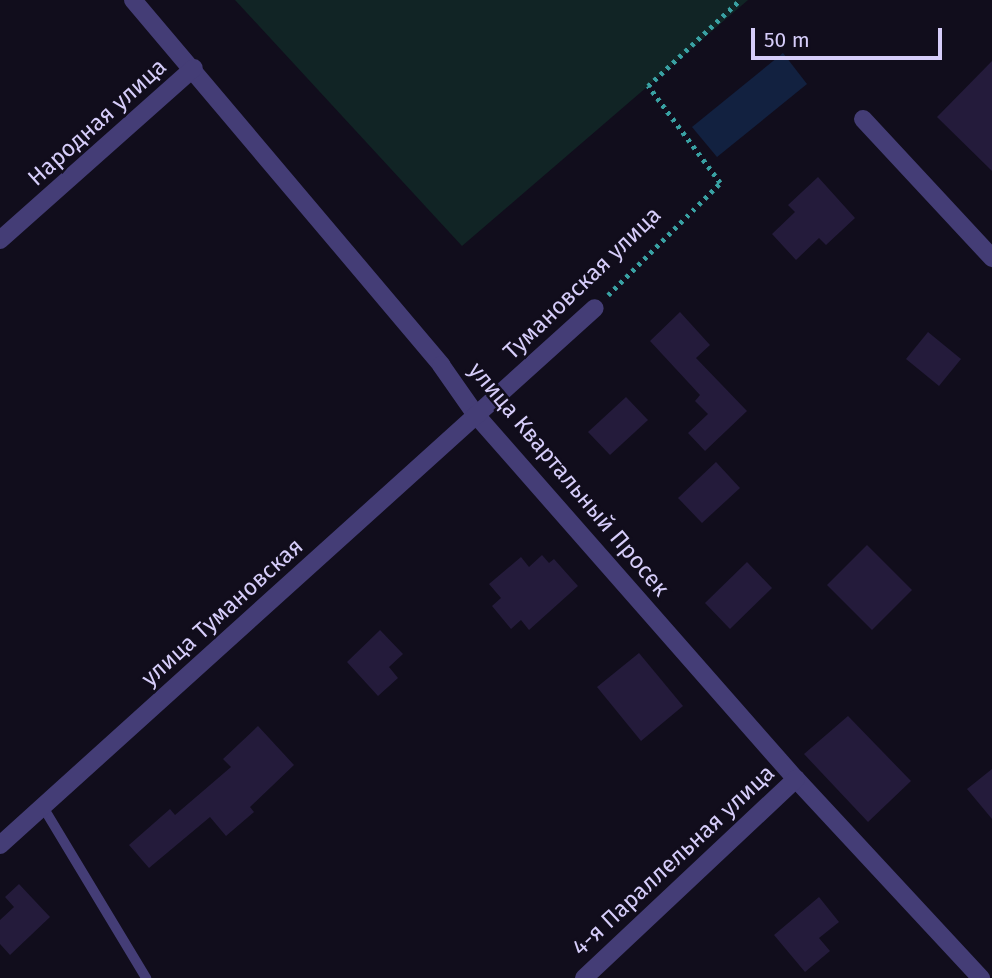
<!DOCTYPE html>
<html>
<head>
<meta charset="utf-8">
<style>
  body { margin:0 }
  #map { position:relative; width:992px; height:978px; overflow:hidden; background:#110d1c; font-family:"Fira Sans",sans-serif }
  div>[style] { position:absolute }
  [style*='--x'] { left:calc(var(--x)*1px); top:calc(var(--y)*1px); width:calc(var(--w)*1px); rotate:calc(var(--a)*1deg) }
  .green>* { inset:0; background:#112425 }
  .water>* { inset:0; background:#122140 }
  .building>* { inset:0; background:#241b3b }
  .path>* { height:4.5px; margin-top:-2.25px; transform-origin:0; background:repeating-linear-gradient(90deg,#39a1a3 0 3.5px,transparent 0 8.5px) }
  .service>* { height:10px; margin:-5px; padding:0 5px; transform-origin:5px; border-radius:5px; background:#443d76 }
  .minor>* { height:18px; margin:-9px; padding:0 9px; transform-origin:9px; border-radius:9px; background:#443d76 }
  span { translate:-50% -50%; white-space:nowrap; text-align:center; line-height:1.15; -webkit-text-stroke:5px #110d1c; paint-order:stroke }
  .street-label { font-size:23px; color:#d6cdfa }
  .scale { position:absolute; left:751px; top:28px; width:191px; height:32px; box-sizing:border-box; border:4px solid #d6cdfa; border-top:0; padding-left:9px; font-size:21px; line-height:24px; white-space:nowrap; color:#d6cdfa; -webkit-text-stroke:5px #110d1c; paint-order:stroke }
</style>
</head>
<body>
<div id="map">
  <div class="green">
    <div style="clip-path:polygon(235px 0,748px 0,462px 246px)"></div>
  </div>
  <div class="water">
    <div style="clip-path:polygon(783px 53px,807px 84px,717px 157px,692px 127px)"></div>
  </div>
  <div class="building">
    <div style="clip-path:polygon(992px 61px,992px 171px,937px 117px)"></div>
    <div style="clip-path:polygon(818px 177px,855px 218px,826px 245px,819px 238px,796px 260px,772px 234px,795px 212px,788px 205px)"></div>
    <div style="clip-path:polygon(680px 312px,710px 345px,696px 358px,747px 411px,705px 451px,688px 433px,708px 414px,695px 401px,700px 395px,650px 341px)"></div>
    <div style="clip-path:polygon(928px 332px,961px 359px,939px 386px,906px 359px)"></div>
    <div style="clip-path:polygon(626px 397px,648px 420px,610px 455px,588px 432px)"></div>
    <div style="clip-path:polygon(716px 462px,740px 488px,702px 523px,678px 498px)"></div>
    <div style="clip-path:polygon(867px 545px,912px 590px,872px 630px,827px 585px)"></div>
    <div style="clip-path:polygon(542px 555px,549px 563px,554px 559px,578px 586px,529px 630px,521px 620px,511px 629px,492px 606px,501px 598px,489px 584px,521px 557px,529px 567px)"></div>
    <div style="clip-path:polygon(747px 562px,772px 588px,730px 629px,705px 603px)"></div>
    <div style="clip-path:polygon(380px 630px,403px 654px,389px 667px,398px 678px,378px 696px,347px 662px)"></div>
    <div style="clip-path:polygon(639px 653px,683px 706px,641px 741px,597px 687px)"></div>
    <div style="clip-path:polygon(848px 716px,911px 781px,868px 822px,804px 754px)"></div>
    <div style="clip-path:polygon(258px 726px,294px 765px,250px 807px,254px 812px,226px 836px,210px 817px,149px 868px,129px 845px,170px 809px,175px 815px,231px 767px,223px 759px)"></div>
    <div style="clip-path:polygon(992px 769px,992px 819px,967px 789px)"></div>
    <div style="clip-path:polygon(19px 884px,50px 917px,10px 955px,0 944px,0 920px,14px 907px,5px 897px)"></div>
    <div style="clip-path:polygon(819px 897px,839px 922px,819px 938px,830px 951px,805px 972px,774px 935px)"></div>
  </div>
  <div class="path">
    <div style="--x:608;--y:295;--w:158;--a:-45"></div>
    <div style="--x:720;--y:183;--w:121;--a:-126.6"></div>
    <div style="--x:648;--y:86;--w:126;--a:-43.1"></div>
  </div>
  <div class="service">
    <div style="--x:43;--y:807;--w:200;--a:58.9"></div>
  </div>
  <div class="minor">
    <div style="--x:133;--y:0;--w:478;--a:49.8"></div>
    <div style="--x:441;--y:365;--w:61;--a:55"></div>
    <div style="--x:476;--y:415;--w:485;--a:48.7"></div>
    <div style="--x:796;--y:779;--w:272;--a:47.1"></div>
    <div style="--x:863;--y:119;--w:190;--a:47.1"></div>
    <div style="--x:0;--y:240;--w:259;--a:-41.6"></div>
    <div style="--x:0;--y:845;--w:801;--a:-42.07"></div>
    <div style="--x:584;--y:978;--w:291;--a:-43.2"></div>
  </div>
  <div class="street-label">
    <span style="left:97px;top:122px;rotate:-42deg">Народная улица</span>
    <span style="left:582px;top:283px;rotate:-44deg">Тумановская улица</span>
    <span style="left:569px;top:479px;rotate:50deg">улица Квартальный Просек</span>
    <span style="left:222px;top:612px;rotate:-42deg">улица Тумановская</span>
    <span style="left:673px;top:860px;rotate:-43deg">4-я Параллельная улица</span>
  </div>
  <div class="scale">50 m</div>
</div>
</body>
</html>
